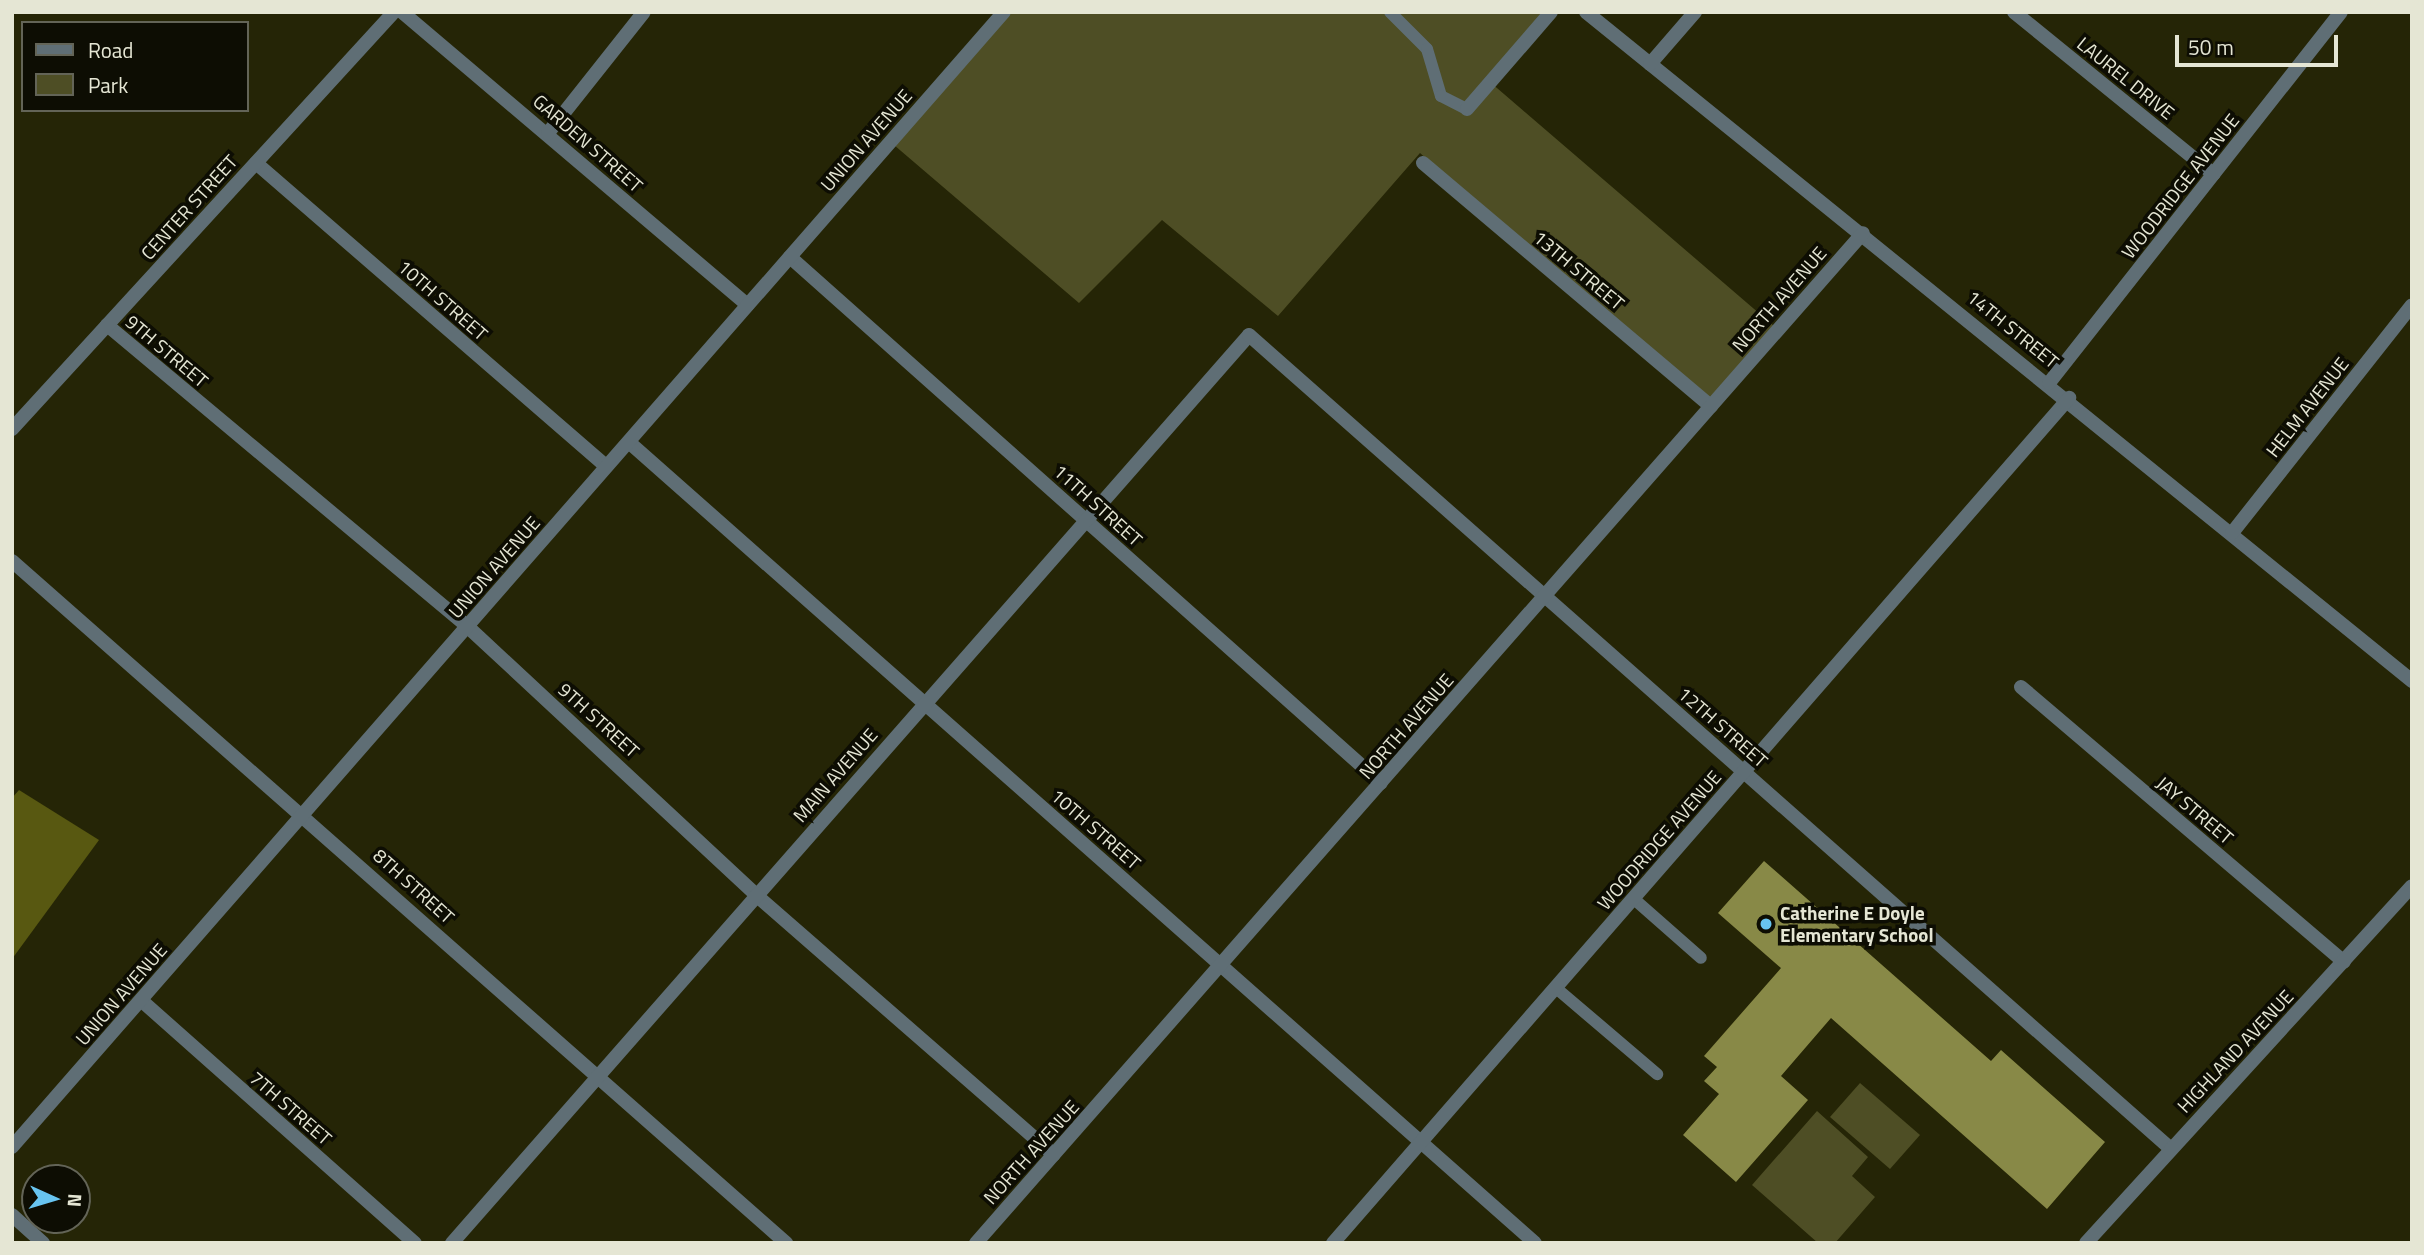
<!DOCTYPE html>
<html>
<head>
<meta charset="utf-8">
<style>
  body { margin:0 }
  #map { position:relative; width:2424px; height:1255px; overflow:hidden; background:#252506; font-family:"Titillium Web",sans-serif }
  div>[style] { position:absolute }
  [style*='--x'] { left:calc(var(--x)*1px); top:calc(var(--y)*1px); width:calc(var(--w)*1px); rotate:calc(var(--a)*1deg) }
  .green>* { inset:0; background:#4e4e25 }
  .forest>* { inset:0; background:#585811 }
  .building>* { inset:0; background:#888947 }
  .lane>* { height:12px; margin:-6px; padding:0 6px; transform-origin:6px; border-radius:6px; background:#5f6e75 }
  .street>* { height:14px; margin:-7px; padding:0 7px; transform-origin:7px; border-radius:7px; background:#5f6e75 }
  .dots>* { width:19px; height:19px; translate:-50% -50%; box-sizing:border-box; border:4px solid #0d0d03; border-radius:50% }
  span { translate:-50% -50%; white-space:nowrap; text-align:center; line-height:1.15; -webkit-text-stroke:7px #0d0d03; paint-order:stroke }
  .street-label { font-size:19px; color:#e5e6d4 }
  .poi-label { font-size:19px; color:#e5e6d4; font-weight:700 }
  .left { translate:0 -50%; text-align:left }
  .frame { position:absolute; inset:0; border:14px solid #e5e6d4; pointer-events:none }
  .legend { position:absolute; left:21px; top:21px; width:228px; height:91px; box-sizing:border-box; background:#0d0d03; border:2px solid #636457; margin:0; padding:9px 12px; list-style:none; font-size:21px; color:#e5e6d4 }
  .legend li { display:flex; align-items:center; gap:14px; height:35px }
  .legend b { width:35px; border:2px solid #636457 }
  .north { position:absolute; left:21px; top:1164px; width:70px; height:70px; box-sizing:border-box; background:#0d0d03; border:2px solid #636457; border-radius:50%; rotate:94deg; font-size:19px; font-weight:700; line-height:28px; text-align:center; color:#e5e6d4 }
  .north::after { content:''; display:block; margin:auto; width:24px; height:32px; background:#68c4f0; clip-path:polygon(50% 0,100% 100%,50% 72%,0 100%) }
  .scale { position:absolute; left:2175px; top:35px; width:163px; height:32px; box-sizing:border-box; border:4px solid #e5e6d4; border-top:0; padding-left:9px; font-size:21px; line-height:24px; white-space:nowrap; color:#e5e6d4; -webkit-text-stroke:5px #0d0d03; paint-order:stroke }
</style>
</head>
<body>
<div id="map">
  <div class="green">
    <div style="clip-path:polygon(1012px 12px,1558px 12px,1490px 82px,1782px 333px,1711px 414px,1420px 153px,1278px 316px,1162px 220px,1079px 303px,894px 145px)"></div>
    <div style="clip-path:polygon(1860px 1083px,1920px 1135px,1890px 1169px,1830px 1117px)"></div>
    <div style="clip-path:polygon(1817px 1111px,1868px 1157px,1852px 1176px,1875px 1197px,1835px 1243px,1818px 1243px,1752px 1185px)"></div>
  </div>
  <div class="forest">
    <div style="clip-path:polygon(19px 790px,99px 840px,12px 959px,12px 798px)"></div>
  </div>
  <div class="building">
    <div style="clip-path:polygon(1764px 861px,1991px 1061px,2001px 1050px,2105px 1142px,2047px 1209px,1831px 1018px,1781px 1076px,1808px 1100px,1736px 1182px,1683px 1135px,1719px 1094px,1704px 1081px,1717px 1067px,1704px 1056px,1781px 968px,1718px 913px)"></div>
  </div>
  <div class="lane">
    <div style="--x:1390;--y:12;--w:52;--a:45"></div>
    <div style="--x:1427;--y:49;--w:49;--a:73.4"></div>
    <div style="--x:1441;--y:96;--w:29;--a:27"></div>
    <div style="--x:1634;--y:899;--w:89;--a:41.4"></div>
    <div style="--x:1556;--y:988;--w:133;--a:40.4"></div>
  </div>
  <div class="street">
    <div style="--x:402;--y:12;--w:453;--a:40.3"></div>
    <div style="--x:1586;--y:12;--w:1063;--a:39"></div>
    <div style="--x:2014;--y:12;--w:257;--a:39.1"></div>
    <div style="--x:1650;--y:64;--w:69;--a:-49.1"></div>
    <div style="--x:1467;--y:109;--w:128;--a:-49.1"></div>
    <div style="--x:548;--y:133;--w:154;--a:-51.6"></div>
    <div style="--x:256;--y:163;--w:463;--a:40.9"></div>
    <div style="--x:1423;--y:163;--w:377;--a:40.2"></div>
    <div style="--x:790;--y:257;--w:791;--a:41.67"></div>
    <div style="--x:107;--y:325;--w:471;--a:39.9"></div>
    <div style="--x:468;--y:627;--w:393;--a:42.9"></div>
    <div style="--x:756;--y:895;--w:395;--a:41.1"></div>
    <div style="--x:2049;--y:383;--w:472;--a:-51.8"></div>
    <div style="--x:12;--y:429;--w:566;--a:-47.51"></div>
    <div style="--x:631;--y:444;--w:1206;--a:41.47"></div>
    <div style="--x:2232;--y:533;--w:290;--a:-51.7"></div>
    <div style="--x:12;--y:561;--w:1032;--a:41.38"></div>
    <div style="--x:2021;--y:687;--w:424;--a:40.4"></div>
    <div style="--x:142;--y:1001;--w:365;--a:41.6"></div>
    <div style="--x:12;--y:1147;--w:1507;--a:-48.85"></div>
    <div style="--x:12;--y:1215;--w:42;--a:42.1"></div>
    <div style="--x:452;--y:1243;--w:1208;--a:-48.72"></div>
    <div style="--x:1249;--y:335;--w:1228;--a:41.44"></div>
    <div style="--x:976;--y:1243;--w:1344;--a:-48.71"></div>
    <div style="--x:1333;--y:1243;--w:1121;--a:-48.94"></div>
    <div style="--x:2086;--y:1243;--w:483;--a:-47.6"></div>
  </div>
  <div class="dots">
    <div style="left:1766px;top:924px;background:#68c4f0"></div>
  </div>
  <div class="street-label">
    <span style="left:2126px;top:78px;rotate:39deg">LAUREL DRIVE</span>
    <span style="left:866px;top:140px;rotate:-49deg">UNION AVENUE</span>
    <span style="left:588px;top:143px;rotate:41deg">GARDEN STREET</span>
    <span style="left:2180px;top:186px;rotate:-52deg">WOODRIDGE AVENUE</span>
    <span style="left:189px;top:207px;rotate:-48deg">CENTER STREET</span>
    <span style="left:1579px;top:270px;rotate:40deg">13TH STREET</span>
    <span style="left:1779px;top:299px;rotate:-49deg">NORTH AVENUE</span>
    <span style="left:443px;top:300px;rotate:41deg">10TH STREET</span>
    <span style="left:2013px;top:329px;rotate:39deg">14TH STREET</span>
    <span style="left:167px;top:351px;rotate:40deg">9TH STREET</span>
    <span style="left:2307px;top:407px;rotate:-52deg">HELM AVENUE</span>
    <span style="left:1098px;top:505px;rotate:42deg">11TH STREET</span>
    <span style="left:494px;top:567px;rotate:-49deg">UNION AVENUE</span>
    <span style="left:599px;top:720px;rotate:42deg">9TH STREET</span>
    <span style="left:1406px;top:726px;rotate:-49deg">NORTH AVENUE</span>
    <span style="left:1723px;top:727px;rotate:41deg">12TH STREET</span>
    <span style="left:835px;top:775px;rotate:-49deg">MAIN AVENUE</span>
    <span style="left:2195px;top:810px;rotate:40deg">JAY STREET</span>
    <span style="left:1096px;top:829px;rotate:41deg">10TH STREET</span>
    <span style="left:1659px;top:840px;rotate:-49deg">WOODRIDGE AVENUE</span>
    <span style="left:414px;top:886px;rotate:42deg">8TH STREET</span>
    <span style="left:121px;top:994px;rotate:-49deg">UNION AVENUE</span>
    <span style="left:2235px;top:1051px;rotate:-47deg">HIGHLAND AVENUE</span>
    <span style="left:291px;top:1108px;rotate:41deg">7TH STREET</span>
    <span style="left:1031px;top:1152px;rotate:-48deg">NORTH AVENUE</span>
  </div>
  <div class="poi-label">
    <span class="left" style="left:1780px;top:924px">Catherine E Doyle<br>Elementary School</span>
  </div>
  <div class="frame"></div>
  <ul class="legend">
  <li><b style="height:9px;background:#5f6e75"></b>Road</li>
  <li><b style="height:19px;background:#4e4e25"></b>Park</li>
  </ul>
  <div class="north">N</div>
  <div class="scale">50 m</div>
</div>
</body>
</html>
